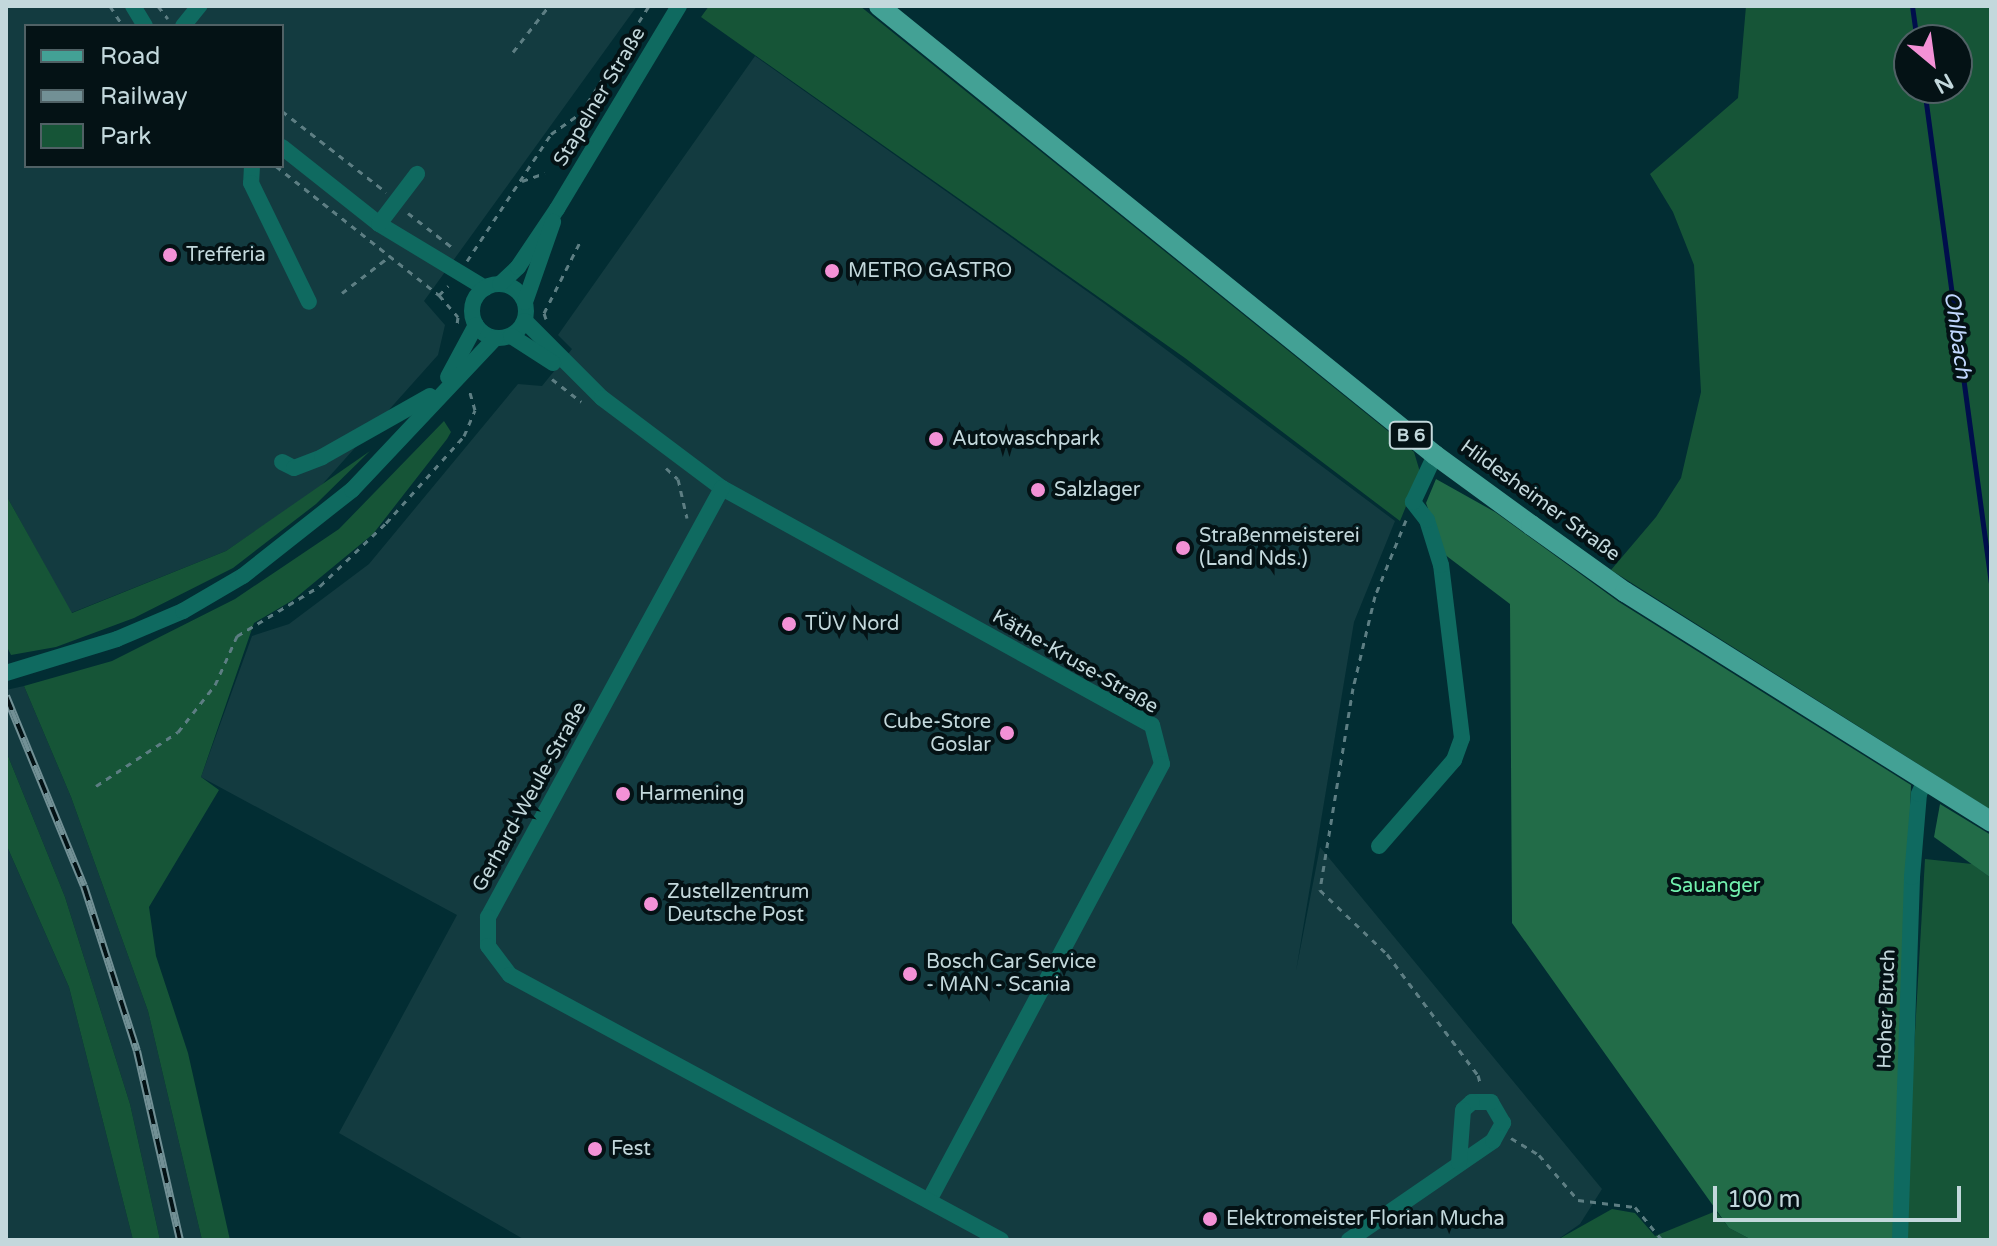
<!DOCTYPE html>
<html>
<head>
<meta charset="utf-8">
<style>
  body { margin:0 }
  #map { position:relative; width:1997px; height:1246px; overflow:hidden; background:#022d33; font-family:"Varela Round",sans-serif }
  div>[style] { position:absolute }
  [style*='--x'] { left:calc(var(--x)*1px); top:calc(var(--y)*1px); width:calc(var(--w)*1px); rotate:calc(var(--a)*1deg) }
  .built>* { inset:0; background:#133b40 }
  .green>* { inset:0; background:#165537 }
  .forest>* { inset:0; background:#226c48 }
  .stream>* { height:5px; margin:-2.5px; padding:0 2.5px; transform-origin:2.5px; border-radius:2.5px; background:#000e4c }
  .path>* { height:3px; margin-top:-1.5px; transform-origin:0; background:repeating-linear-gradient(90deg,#5d7e83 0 6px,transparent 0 12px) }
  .minor>* { height:16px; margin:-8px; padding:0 8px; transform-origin:8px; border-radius:8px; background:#0f6a60 }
  .minor>.ring { margin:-8px; padding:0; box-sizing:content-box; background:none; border:16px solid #0f6a60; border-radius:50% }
  .major>* { height:20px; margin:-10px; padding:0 10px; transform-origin:10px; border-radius:10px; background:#43a195 }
  .rail>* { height:8px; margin-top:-4px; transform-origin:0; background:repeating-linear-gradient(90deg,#041215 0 15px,#729095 0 30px); box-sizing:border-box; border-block:2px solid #729095 }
  .dots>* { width:22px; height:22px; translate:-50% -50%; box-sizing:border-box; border:4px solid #041215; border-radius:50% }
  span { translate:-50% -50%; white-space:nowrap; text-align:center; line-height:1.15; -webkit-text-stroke:8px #041215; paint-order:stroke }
  .shield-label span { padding:2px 6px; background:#041215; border:2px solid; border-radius:6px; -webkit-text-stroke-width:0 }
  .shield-label { font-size:18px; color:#c3d8dc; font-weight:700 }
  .street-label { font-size:20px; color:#c3d8dc }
  .poi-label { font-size:20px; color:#c3d8dc }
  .left { translate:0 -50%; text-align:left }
  .right { translate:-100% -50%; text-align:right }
  .park-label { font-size:20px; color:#72f0ae }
  .water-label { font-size:22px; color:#c1d7fe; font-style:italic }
  .frame { position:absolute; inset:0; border:8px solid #c3d8dc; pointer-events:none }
  .legend { position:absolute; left:24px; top:24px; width:260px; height:144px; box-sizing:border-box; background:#041215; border:2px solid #506165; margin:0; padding:10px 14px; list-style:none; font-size:24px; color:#c3d8dc }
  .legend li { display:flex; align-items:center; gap:16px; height:40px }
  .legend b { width:40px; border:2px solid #506165 }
  .north { position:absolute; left:1893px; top:24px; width:80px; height:80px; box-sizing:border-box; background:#041215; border:2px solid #506165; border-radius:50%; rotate:151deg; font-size:22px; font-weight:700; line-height:32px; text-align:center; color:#c3d8dc }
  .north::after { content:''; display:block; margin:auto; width:28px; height:36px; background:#f391d6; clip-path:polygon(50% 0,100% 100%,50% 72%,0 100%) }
  .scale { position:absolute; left:1713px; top:1186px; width:248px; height:36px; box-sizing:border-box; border:4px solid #c3d8dc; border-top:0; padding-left:10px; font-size:24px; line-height:28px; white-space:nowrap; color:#c3d8dc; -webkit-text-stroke:6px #041215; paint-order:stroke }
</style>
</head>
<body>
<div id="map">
  <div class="built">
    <div style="clip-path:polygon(evenodd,6px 6px,637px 6px,424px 301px,445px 325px,438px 355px,319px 488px,226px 551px,71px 613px,6px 495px,6px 6px,26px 26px,282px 26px,282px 166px,26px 166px,26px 26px)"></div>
    <div style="clip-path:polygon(755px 56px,1105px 304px,1395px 521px,1354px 622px,1296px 971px,1320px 847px,1602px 1189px,1580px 1224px,1557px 1240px,525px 1240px,339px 1133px,457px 915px,201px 777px,252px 636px,289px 624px,369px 564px,518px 384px,542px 386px,572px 349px,558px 335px)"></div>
    <div style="clip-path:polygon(24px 686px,71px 797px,148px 1011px,202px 1240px,160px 1240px,130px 1104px,65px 897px,6px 751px,6px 690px)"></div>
    <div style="clip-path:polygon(6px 844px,69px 987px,133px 1240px,6px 1240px)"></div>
  </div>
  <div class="green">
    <div style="clip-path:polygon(709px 6px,860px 6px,1414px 452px,1420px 472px,1400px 521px,1185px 358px,701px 17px)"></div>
    <div style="clip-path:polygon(evenodd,1746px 6px,1991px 6px,1991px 810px,1611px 570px,1656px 517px,1681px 478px,1701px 392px,1694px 265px,1673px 212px,1650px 174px,1738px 98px,1746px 6px,1909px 40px,1957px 40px,1957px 88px,1909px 88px,1909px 40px)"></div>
    <div style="clip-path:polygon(444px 421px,451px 432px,447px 439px,373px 534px,293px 600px,254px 623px,201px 777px,219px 790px,149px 907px,156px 956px,188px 1053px,230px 1240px,202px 1240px,148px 1011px,71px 797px,24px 686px,112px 661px,235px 599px,339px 529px)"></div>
    <div style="clip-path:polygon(370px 451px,316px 504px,233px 568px,134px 618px,56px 647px,11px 655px,6px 645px,6px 495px,72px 613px,226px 551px)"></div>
    <div style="clip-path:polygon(6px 751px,65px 897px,130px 1104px,160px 1240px,133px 1240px,69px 987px,6px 844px)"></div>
    <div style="clip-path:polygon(1925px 859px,1972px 864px,1991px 878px,1991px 1240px,1903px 1240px)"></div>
    <div style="clip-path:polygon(1612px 1209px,1635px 1213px,1655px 1236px,1716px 1211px,1729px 1228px,1752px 1240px,1557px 1240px)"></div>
  </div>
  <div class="forest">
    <div style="clip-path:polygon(1436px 479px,1495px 512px,1619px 602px,1911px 785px,1894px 1240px,1752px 1240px,1729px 1228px,1512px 923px,1510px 604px,1444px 554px,1426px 503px)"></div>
    <div style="clip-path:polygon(1940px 804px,1991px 835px,1991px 878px,1934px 837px)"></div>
  </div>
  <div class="stream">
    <div style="--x:1912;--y:6;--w:34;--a:82"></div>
    <div style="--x:1924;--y:88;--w:499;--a:82.3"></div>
  </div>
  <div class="path">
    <div style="--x:110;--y:6;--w:24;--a:57"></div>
    <div style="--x:158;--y:6;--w:16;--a:52"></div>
    <div style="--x:513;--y:52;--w:58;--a:-52"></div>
    <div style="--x:282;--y:111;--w:132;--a:37.9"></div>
    <div style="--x:581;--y:113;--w:21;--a:87"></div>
    <div style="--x:276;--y:166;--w:208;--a:38.4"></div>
    <div style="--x:439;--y:295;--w:29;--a:49"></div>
    <div style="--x:458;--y:317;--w:7;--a:98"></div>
    <div style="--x:522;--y:181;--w:24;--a:-19"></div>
    <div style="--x:408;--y:213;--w:57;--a:37.9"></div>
    <div style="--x:467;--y:261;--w:152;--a:-56.5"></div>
    <div style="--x:551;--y:134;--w:37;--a:-35"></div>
    <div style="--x:581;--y:113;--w:127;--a:-57.6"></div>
    <div style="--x:342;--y:293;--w:61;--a:-37.6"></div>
    <div style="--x:439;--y:295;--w:13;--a:-45"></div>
    <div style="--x:546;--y:319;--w:6;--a:-108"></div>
    <div style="--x:544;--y:313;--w:82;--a:-63.1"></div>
    <div style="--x:552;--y:379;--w:37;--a:38"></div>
    <div style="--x:666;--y:468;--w:16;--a:43"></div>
    <div style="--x:678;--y:479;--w:40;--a:77"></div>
    <div style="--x:1406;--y:520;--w:82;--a:112.2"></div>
    <div style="--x:1375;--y:596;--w:95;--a:103.4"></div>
    <div style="--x:1353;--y:688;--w:205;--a:99.3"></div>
    <div style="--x:1320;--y:890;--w:93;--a:43.7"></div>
    <div style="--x:1387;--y:954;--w:151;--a:53.1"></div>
    <div style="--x:1478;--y:1075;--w:11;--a:75"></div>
    <div style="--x:96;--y:786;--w:98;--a:-33.4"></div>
    <div style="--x:178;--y:732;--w:60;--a:-51.8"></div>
    <div style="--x:215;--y:685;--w:54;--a:-65.8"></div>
    <div style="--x:237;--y:636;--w:97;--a:-31.1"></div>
    <div style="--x:320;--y:586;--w:91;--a:-43.7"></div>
    <div style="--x:386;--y:523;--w:117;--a:-48.1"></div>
    <div style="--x:464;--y:436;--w:28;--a:-67"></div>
    <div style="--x:475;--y:410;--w:22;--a:-106"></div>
    <div style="--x:1511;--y:1138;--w:33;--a:31"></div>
    <div style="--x:1539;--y:1155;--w:60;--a:49.1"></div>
    <div style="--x:1578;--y:1200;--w:57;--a:7"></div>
    <div style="--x:1635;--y:1207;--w:43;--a:50.7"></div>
  </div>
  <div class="minor">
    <div style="--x:133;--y:6;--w:23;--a:59"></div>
    <div style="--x:183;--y:26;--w:26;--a:-51"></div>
    <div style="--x:282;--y:147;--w:124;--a:38.4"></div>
    <div style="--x:379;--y:224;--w:124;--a:31.1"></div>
    <div style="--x:252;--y:166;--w:17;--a:93"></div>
    <div style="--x:251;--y:183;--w:132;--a:64"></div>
    <div style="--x:379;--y:224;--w:63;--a:-52.8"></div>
    <div class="ring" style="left:472px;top:284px;width:38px;height:38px"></div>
    <div style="--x:500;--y:284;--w:25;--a:-43"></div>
    <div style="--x:518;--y:267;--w:70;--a:-56.1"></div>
    <div style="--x:557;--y:209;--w:237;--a:-59"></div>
    <div style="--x:525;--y:302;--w:85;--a:-70.7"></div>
    <div style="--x:525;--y:321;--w:109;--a:45"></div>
    <div style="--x:602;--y:398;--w:150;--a:36.9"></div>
    <div style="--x:722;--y:488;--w:491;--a:28.9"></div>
    <div style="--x:1152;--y:725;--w:40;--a:75.6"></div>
    <div style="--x:1162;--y:764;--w:495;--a:118.1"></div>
    <div style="--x:511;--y:336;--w:50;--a:32.7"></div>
    <div style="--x:448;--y:377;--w:59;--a:-61.7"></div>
    <div style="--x:282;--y:462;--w:13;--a:27"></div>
    <div style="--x:294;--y:468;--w:30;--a:-21"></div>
    <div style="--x:322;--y:457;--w:124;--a:-29.5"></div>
    <div style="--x:722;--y:488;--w:489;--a:118.6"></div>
    <div style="--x:488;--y:917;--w:29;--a:90"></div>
    <div style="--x:488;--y:946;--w:36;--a:53"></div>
    <div style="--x:510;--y:975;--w:558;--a:28.36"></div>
    <div style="--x:6;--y:673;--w:116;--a:-17"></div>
    <div style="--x:117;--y:639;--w:72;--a:-23"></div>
    <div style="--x:183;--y:611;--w:69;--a:-30.3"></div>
    <div style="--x:243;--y:576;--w:139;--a:-38.3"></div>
    <div style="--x:352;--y:490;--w:209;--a:-46.7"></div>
    <div style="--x:1379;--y:846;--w:114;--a:-48.9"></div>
    <div style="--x:1454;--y:760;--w:23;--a:-70"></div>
    <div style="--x:1462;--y:738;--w:174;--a:-96.9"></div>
    <div style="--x:1441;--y:565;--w:47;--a:-107.3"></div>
    <div style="--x:1427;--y:520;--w:23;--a:-128"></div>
    <div style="--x:1413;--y:502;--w:52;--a:-64.9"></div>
    <div style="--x:1349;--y:1240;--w:175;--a:-34.5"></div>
    <div style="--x:1493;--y:1141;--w:21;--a:-61"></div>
    <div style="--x:1503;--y:1123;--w:24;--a:-120"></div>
    <div style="--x:1491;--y:1102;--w:19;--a:180"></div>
    <div style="--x:1472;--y:1102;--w:12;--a:138"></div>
    <div style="--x:1463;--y:1110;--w:53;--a:94.3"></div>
    <div style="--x:1900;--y:1240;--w:363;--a:-88.1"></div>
    <div style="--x:1912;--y:877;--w:83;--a:-85.2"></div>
    <div style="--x:1919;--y:794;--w:15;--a:-67"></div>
  </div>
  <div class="major">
    <div style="--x:879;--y:6;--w:715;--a:38.92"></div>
    <div style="--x:1435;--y:455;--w:119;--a:36.1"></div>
    <div style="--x:1531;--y:525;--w:115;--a:35.5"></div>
    <div style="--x:1625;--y:592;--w:432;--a:32.1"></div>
  </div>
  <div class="rail">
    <div style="--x:6;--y:696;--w:205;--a:67.7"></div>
    <div style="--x:84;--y:886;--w:173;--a:72.2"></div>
    <div style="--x:137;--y:1051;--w:194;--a:77.2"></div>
  </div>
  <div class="dots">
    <div style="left:170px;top:255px;background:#f391d6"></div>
    <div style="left:832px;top:271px;background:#f391d6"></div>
    <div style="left:936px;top:439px;background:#f391d6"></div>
    <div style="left:1038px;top:490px;background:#f391d6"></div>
    <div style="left:1183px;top:548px;background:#f391d6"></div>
    <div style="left:789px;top:624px;background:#f391d6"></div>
    <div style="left:1007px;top:733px;background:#f391d6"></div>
    <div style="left:623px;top:794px;background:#f391d6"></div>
    <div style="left:651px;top:904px;background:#f391d6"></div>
    <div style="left:910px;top:974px;background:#f391d6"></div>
    <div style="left:595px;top:1149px;background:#f391d6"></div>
    <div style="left:1210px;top:1219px;background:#f391d6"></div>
  </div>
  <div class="shield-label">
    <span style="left:1411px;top:435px">B 6</span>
  </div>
  <div class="street-label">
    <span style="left:600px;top:97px;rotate:-59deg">Stapelner Straße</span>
    <span style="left:1540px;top:501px;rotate:36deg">Hildesheimer Straße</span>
    <span style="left:1075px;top:662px;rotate:30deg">Käthe-Kruse-Straße</span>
    <span style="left:530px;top:797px;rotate:-61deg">Gerhard-Weule-Straße</span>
    <span style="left:1887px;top:1009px;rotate:-88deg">Hoher Bruch</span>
  </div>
  <div class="poi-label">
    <span class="left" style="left:186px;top:255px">Trefferia</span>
    <span class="left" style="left:848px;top:271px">METRO GASTRO</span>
    <span class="left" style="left:952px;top:439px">Autowaschpark</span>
    <span class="left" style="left:1054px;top:490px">Salzlager</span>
    <span class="left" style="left:1199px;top:548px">Straßenmeisterei<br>(Land Nds.)</span>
    <span class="left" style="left:805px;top:624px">TÜV Nord</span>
    <span class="right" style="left:991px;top:734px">Cube-Store<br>Goslar</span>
    <span class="left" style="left:639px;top:794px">Harmening</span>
    <span class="left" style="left:667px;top:904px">Zustellzentrum<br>Deutsche Post</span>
    <span class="left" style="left:926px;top:974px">Bosch Car Service<br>- MAN - Scania</span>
    <span class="left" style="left:611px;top:1149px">Fest</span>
    <span class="left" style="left:1226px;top:1219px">Elektromeister Florian Mucha</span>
  </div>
  <div class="park-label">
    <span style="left:1715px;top:886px">Sauanger</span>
  </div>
  <div class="water-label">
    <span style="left:1957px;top:335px;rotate:82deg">Ohlbach</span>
  </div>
  <div class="frame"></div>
  <ul class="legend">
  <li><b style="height:10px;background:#43a195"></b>Road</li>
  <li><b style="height:10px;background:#729095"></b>Railway</li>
  <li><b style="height:22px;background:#165537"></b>Park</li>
  </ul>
  <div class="north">N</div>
  <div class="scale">100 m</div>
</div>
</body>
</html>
